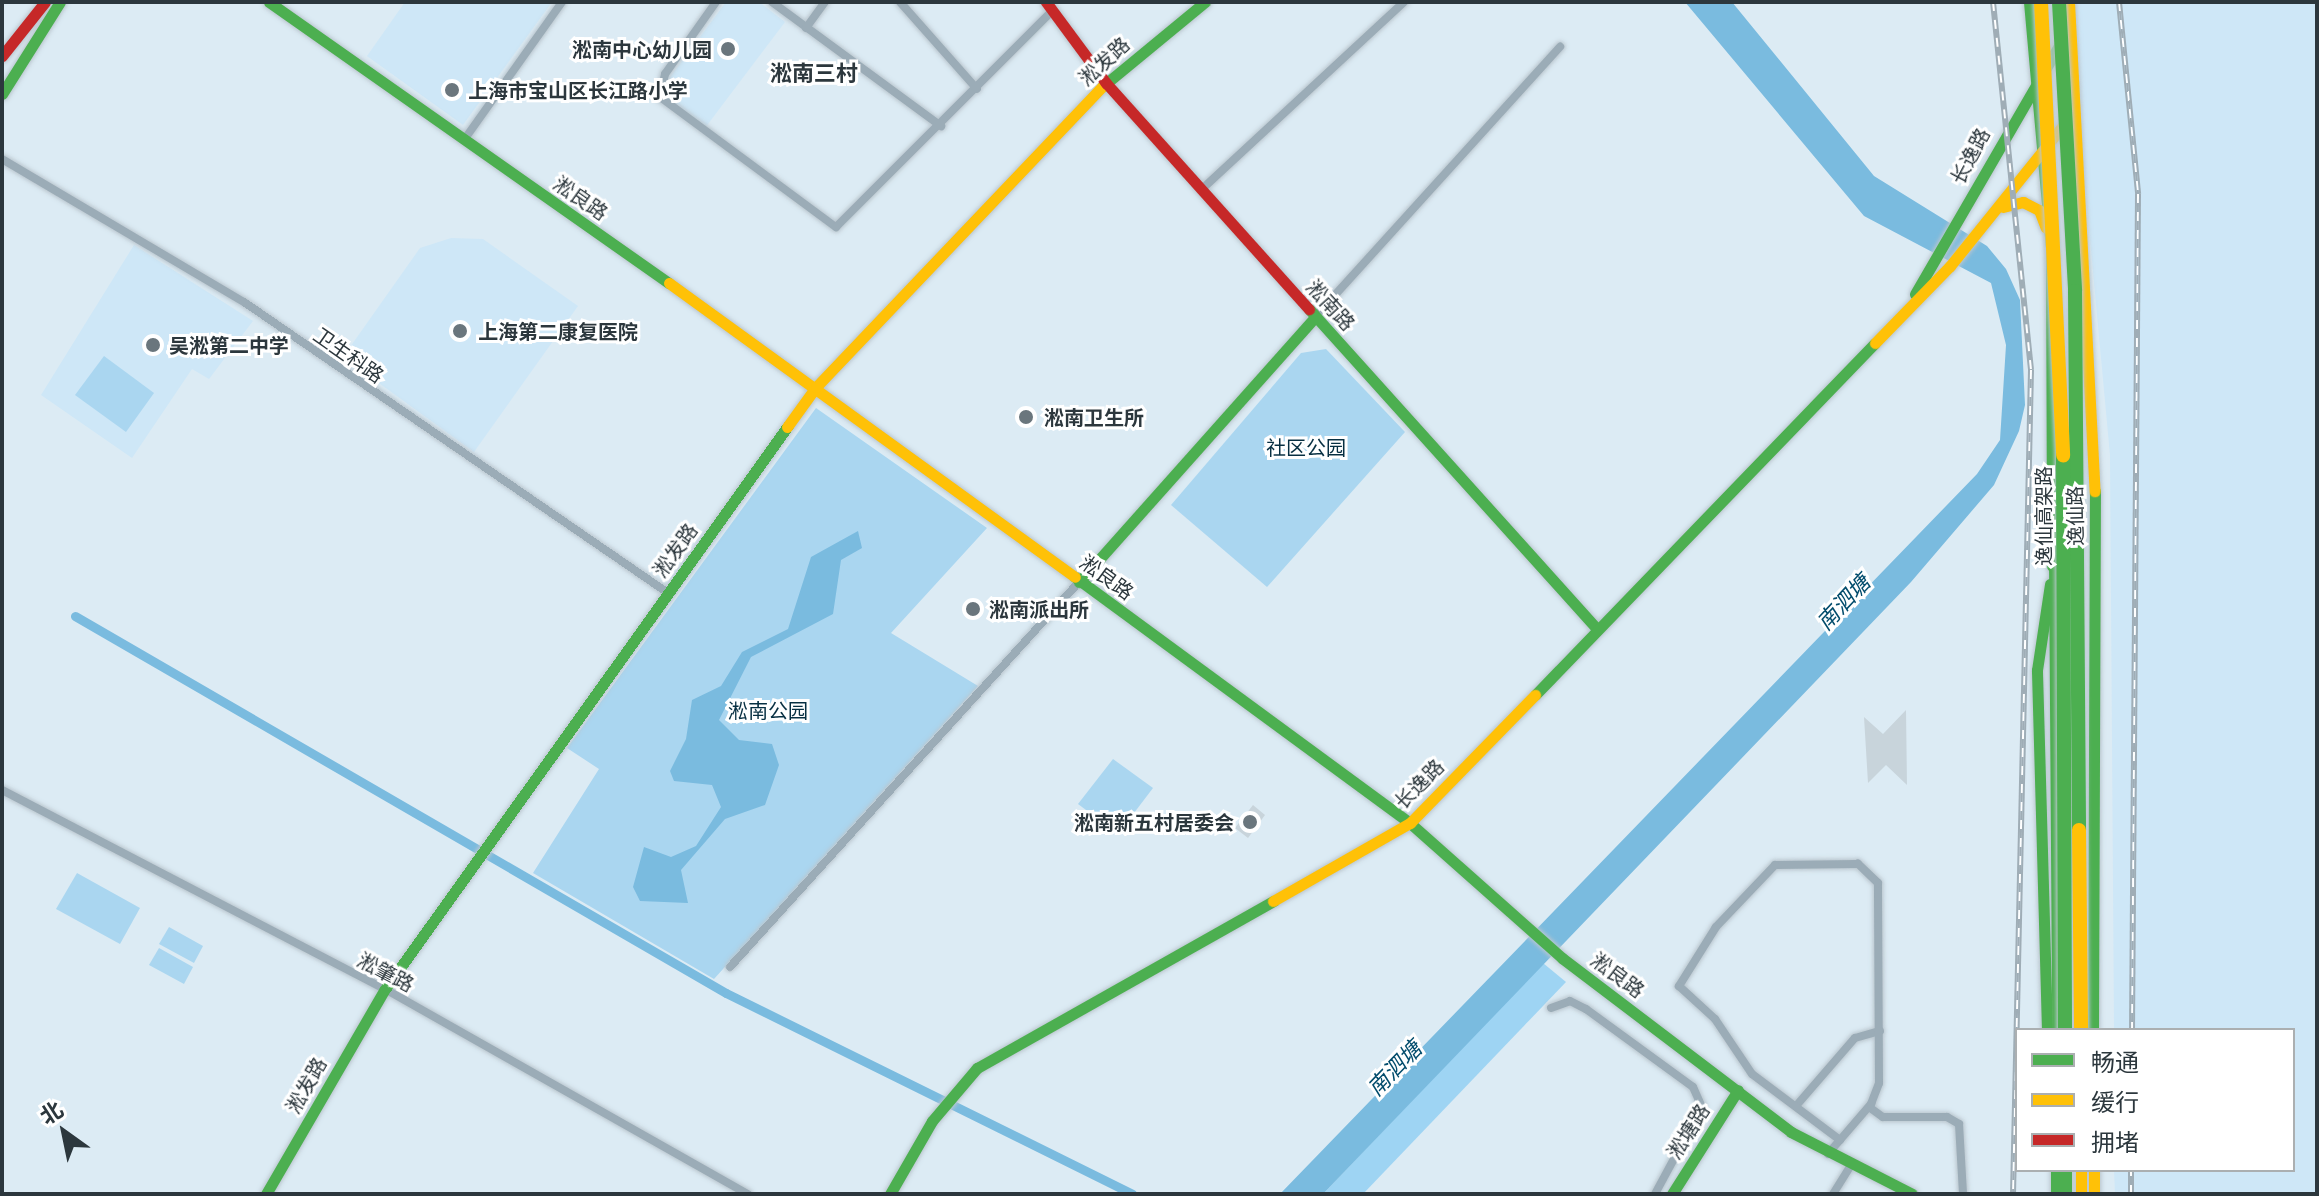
<!DOCTYPE html>
<html>
<head>
<meta charset="utf-8">
<style>
  body { margin:0 }
  #map { position:relative; width:2319px; height:1196px; overflow:hidden; background:#dcebf4; font-family:Barlow,"Noto Sans SC",sans-serif }
  div>[style] { position:absolute }
  [style*='--x'] { left:calc(var(--x)*1px); top:calc(var(--y)*1px); width:calc(var(--w)*1px); rotate:calc(var(--a)*1deg) }
  .built>* { inset:0; background:#cee7f7 }
  .green>* { inset:0; background:#aad6f0 }
  .forest>* { inset:0; background:#9ed4f3 }
  .water>* { inset:0; background:#7abbdf }
  .canal>* { height:9px; margin:-4.5px; padding:0 4.5px; transform-origin:4.5px; border-radius:4.5px; background:#7abbdf }
  .building>* { inset:0; background:#c8d4db }
  .roads { filter:drop-shadow(0 0 2px #bac6ce) drop-shadow(0 0 2px #bac6ce) }
  .street>* { height:8px; margin:-4px; padding:0 4px; transform-origin:4px; border-radius:4px; background:#9bacb7 }
  .fast>* { height:11px; margin:-5.5px; padding:0 5.5px; transform-origin:5.5px; border-radius:5.5px; background:#4caf50 }
  .slow>* { height:11px; margin:-5.5px; padding:0 5.5px; transform-origin:5.5px; border-radius:5.5px; background:#ffc107 }
  .jam>* { height:11px; margin:-5.5px; padding:0 5.5px; transform-origin:5.5px; border-radius:5.5px; background:#c62828 }
  .rail>* { height:6px; margin-top:-3px; transform-origin:0; background:repeating-linear-gradient(90deg,#fff 0 9px,#9fadb6 0 18px); box-sizing:border-box; border-block:2px solid #9fadb6 }
  .bridges { filter:drop-shadow(0 0 2px #bac6ce) drop-shadow(0 0 2px #bac6ce) }
  .fast-bridge>* { height:14px; margin:-7px; padding:0 7px; transform-origin:7px; border-radius:7px; background:#4caf50 }
  .slow-bridge>* { height:14px; margin:-7px; padding:0 7px; transform-origin:7px; border-radius:7px; background:#ffc107 }
  .dots>* { width:22px; height:22px; translate:-50% -50%; box-sizing:border-box; border:4px solid #fff; border-radius:50% }
  span { translate:-50% -50%; white-space:nowrap; text-align:center; line-height:1.15; -webkit-text-stroke:6px #fff; paint-order:stroke }
  .poi-label { font-size:20px; color:#2c373d; font-weight:700 }
  .right { translate:-100% -50%; text-align:right }
  .left { translate:0 -50%; text-align:left }
  .street-label { font-size:20px; color:#2c373d }
  .park-label { font-size:20px; color:#072f42 }
  .neighbourhood-label { font-size:22px; color:#2c373d; font-weight:700 }
  .water-label { font-size:22px; color:#024c6c; font-style:italic }
  .frame { position:absolute; inset:0; border:4px solid #2c373d; pointer-events:none }
  .legend { position:absolute; left:2015px; top:1028px; width:280px; height:144px; box-sizing:border-box; background:#fff; border:2px solid #abafb1; margin:0; padding:10px 14px; list-style:none; font-size:24px; color:#2c373d }
  .legend li { display:flex; align-items:center; gap:16px; height:40px }
  .legend b { width:40px; border:2px solid #abafb1 }
  .north { position:absolute; left:24px; top:1092px; width:80px; height:80px; -webkit-text-stroke:6px #fff; paint-order:stroke; rotate:327deg; font-size:22px; font-weight:700; line-height:32px; text-align:center; color:#2c373d }
  .north::after { content:''; display:block; margin:auto; width:28px; height:36px; background:#2c373d; clip-path:polygon(50% 0,100% 100%,50% 72%,0 100%) }
</style>
</head>
<body>
<div id="map">
  <div class="built">
    <div style="clip-path:polygon(405px 2px,552px 2px,463px 125px,367px 56px)"></div>
    <div style="clip-path:polygon(726px 2px,759px 2px,785px 22px,705px 128px,678px 110px,669px 96px,670px 77px)"></div>
    <div style="clip-path:polygon(2068px 2px,2317px 2px,2317px 1194px,2115px 1194px,2114px 1170px,2293px 1170px,2293px 1030px,2114px 1030px,2110px 455px)"></div>
    <div style="clip-path:polygon(451px 238px,483px 239px,578px 306px,474px 452px,343px 357px,420px 248px)"></div>
    <div style="clip-path:polygon(134px 245px,253px 321px,209px 379px,192px 369px,132px 458px,41px 395px)"></div>
  </div>
  <div class="green">
    <div style="clip-path:polygon(1326px 349px,1405px 432px,1267px 587px,1171px 505px,1301px 353px)"></div>
    <div style="clip-path:polygon(104px 356px,154px 393px,126px 432px,75px 395px)"></div>
    <div style="clip-path:polygon(816px 408px,987px 528px,891px 633px,978px 686px,714px 979px,533px 873px,599px 769px,567px 748px)"></div>
    <div style="clip-path:polygon(1113px 759px,1153px 788px,1118px 834px,1078px 804px)"></div>
    <div style="clip-path:polygon(77px 873px,140px 908px,120px 944px,56px 909px)"></div>
    <div style="clip-path:polygon(169px 927px,203px 946px,194px 963px,159px 944px)"></div>
    <div style="clip-path:polygon(159px 948px,193px 967px,184px 984px,149px 965px)"></div>
  </div>
  <div class="forest">
    <div style="clip-path:polygon(1543px 963px,1566px 982px,1363px 1194px,1323px 1194px)"></div>
  </div>
  <div class="water">
    <div style="clip-path:polygon(1685px 2px,1732px 2px,1874px 176px,1987px 246px,2006px 269px,2020px 300px,2025px 405px,2019px 431px,1994px 485px,1911px 582px,1323px 1194px,1280px 1194px,1977px 474px,2000px 440px,2006px 345px,1991px 283px,1864px 216px)"></div>
    <div style="clip-path:polygon(858px 531px,862px 548px,841px 560px,833px 614px,751px 657px,719px 720px,739px 740px,772px 744px,779px 765px,765px 805px,725px 819px,681px 870px,688px 903px,640px 901px,633px 887px,644px 847px,671px 857px,696px 846px,721px 807px,712px 785px,674px 781px,670px 771px,686px 739px,692px 700px,721px 686px,742px 652px,788px 629px,811px 557px)"></div>
  </div>
  <div class="canal">
    <div style="--x:75;--y:616;--w:752;--a:30.08"></div>
    <div style="--x:726;--y:993;--w:453;--a:26.3"></div>
  </div>
  <div class="building">
    <div style="clip-path:polygon(1906px 710px,1907px 785px,1886px 765px,1868px 783px,1864px 717px,1883px 734px)"></div>
    <div style="clip-path:polygon(1253px 805px,1265px 815px,1248px 838px,1235px 828px)"></div>
  </div>
  <div class="roads">
    <div class="street">
      <div style="--x:716;--y:2;--w:88;--a:125.3"></div>
      <div style="--x:665;--y:74;--w:24;--a:102"></div>
      <div style="--x:660;--y:97;--w:219;--a:36.5"></div>
      <div style="--x:836;--y:227;--w:305;--a:-45"></div>
      <div style="--x:772;--y:2;--w:210;--a:36.3"></div>
      <div style="--x:900;--y:2;--w:116;--a:48.5"></div>
      <div style="--x:806;--y:28;--w:32;--a:-54"></div>
      <div style="--x:464;--y:140;--w:169;--a:-54.6"></div>
      <div style="--x:2;--y:159;--w:281;--a:30.6"></div>
      <div style="--x:244;--y:302;--w:514;--a:34.46"></div>
      <div style="--x:1201;--y:190;--w:277;--a:-42.8"></div>
      <div style="--x:1315;--y:317;--w:365;--a:-47.8"></div>
      <div style="--x:2;--y:790;--w:432;--a:27.5"></div>
      <div style="--x:385;--y:989;--w:417;--a:29.5"></div>
      <div style="--x:730;--y:967;--w:520;--a:-47.81"></div>
      <div style="--x:1551;--y:1008;--w:20;--a:-20"></div>
      <div style="--x:1570;--y:1001;--w:18;--a:27"></div>
      <div style="--x:1586;--y:1009;--w:132;--a:36.1"></div>
      <div style="--x:1693;--y:1087;--w:22;--a:66"></div>
      <div style="--x:1702;--y:1107;--w:99;--a:118.4"></div>
      <div style="--x:1796;--y:1106;--w:90;--a:-49.1"></div>
      <div style="--x:1855;--y:1038;--w:26;--a:-16"></div>
      <div style="--x:1869;--y:1107;--w:17;--a:36"></div>
      <div style="--x:1883;--y:1117;--w:64;--a:0"></div>
      <div style="--x:1947;--y:1117;--w:14;--a:30"></div>
      <div style="--x:1959;--y:1124;--w:70;--a:86.7"></div>
      <div style="--x:1828;--y:1154;--w:8;--a:-50"></div>
      <div style="--x:1833;--y:1148;--w:11;--a:-49"></div>
      <div style="--x:1840;--y:1140;--w:48;--a:-49.3"></div>
      <div style="--x:1871;--y:1104;--w:22;--a:-69"></div>
      <div style="--x:1879;--y:1083;--w:200;--a:-90.3"></div>
      <div style="--x:1878;--y:883;--w:28;--a:-136"></div>
      <div style="--x:1858;--y:864;--w:83;--a:179.3"></div>
      <div style="--x:1775;--y:865;--w:86;--a:133.6"></div>
      <div style="--x:1716;--y:927;--w:70;--a:122.1"></div>
      <div style="--x:1679;--y:986;--w:49;--a:42.5"></div>
      <div style="--x:1715;--y:1019;--w:66;--a:56.1"></div>
      <div style="--x:1752;--y:1074;--w:110;--a:36.9"></div>
      <div style="--x:1833;--y:1194;--w:34;--a:-58"></div>
    </div>
    <div class="fast">
      <div style="--x:269;--y:2;--w:489;--a:35.1"></div>
      <div style="--x:2029;--y:2;--w:246;--a:84.9"></div>
      <div style="--x:2051;--y:247;--w:319;--a:89.8"></div>
      <div style="--x:1103;--y:86;--w:132;--a:-39.5"></div>
      <div style="--x:2;--y:94;--w:109;--a:-57.8"></div>
      <div style="--x:1915;--y:294;--w:291;--a:-59.9"></div>
      <div style="--x:1309;--y:309;--w:429;--a:48"></div>
      <div style="--x:2054;--y:558;--w:472;--a:89.6"></div>
      <div style="--x:1075;--y:577;--w:416;--a:36.3"></div>
      <div style="--x:1410;--y:823;--w:203;--a:41.6"></div>
      <div style="--x:1562;--y:958;--w:288;--a:37.2"></div>
      <div style="--x:1791;--y:1132;--w:136;--a:27.1"></div>
      <div style="--x:1079;--y:582;--w:355;--a:-48.3"></div>
      <div style="--x:1535;--y:695;--w:489;--a:-46"></div>
      <div style="--x:2047;--y:1030;--w:360;--a:-91.6"></div>
      <div style="--x:2037;--y:670;--w:87;--a:-81.4"></div>
      <div style="--x:2093;--y:1030;--w:539;--a:-89.79"></div>
      <div style="--x:2056;--y:1170;--w:24;--a:90"></div>
      <div style="--x:2066;--y:1170;--w:24;--a:90"></div>
      <div style="--x:266;--y:1194;--w:237;--a:-59.9"></div>
      <div style="--x:385;--y:989;--w:691;--a:-54.42"></div>
      <div style="--x:890;--y:1194;--w:84;--a:-60.1"></div>
      <div style="--x:932;--y:1121;--w:70;--a:-49.7"></div>
      <div style="--x:977;--y:1068;--w:340;--a:-29.4"></div>
      <div style="--x:1672;--y:1194;--w:123;--a:-57.6"></div>
    </div>
    <div class="slow">
      <div style="--x:2069;--y:2;--w:490;--a:87"></div>
      <div style="--x:2003;--y:207;--w:21;--a:-14"></div>
      <div style="--x:2023;--y:202;--w:18;--a:27"></div>
      <div style="--x:2039;--y:210;--w:19;--a:69"></div>
      <div style="--x:669;--y:283;--w:501;--a:35.91"></div>
      <div style="--x:1875;--y:343;--w:107;--a:-45.8"></div>
      <div style="--x:1950;--y:266;--w:190;--a:-51.2"></div>
      <div style="--x:787;--y:427;--w:49;--a:-54.1"></div>
      <div style="--x:816;--y:387;--w:416;--a:-46.4"></div>
      <div style="--x:1273;--y:901;--w:158;--a:-29.7"></div>
      <div style="--x:1410;--y:823;--w:179;--a:-45.7"></div>
      <div style="--x:2081;--y:1170;--w:24;--a:90"></div>
      <div style="--x:2094;--y:1170;--w:24;--a:90"></div>
    </div>
    <div class="jam">
      <div style="--x:1046;--y:2;--w:101;--a:53.5"></div>
      <div style="--x:1106;--y:83;--w:304;--a:48.1"></div>
      <div style="--x:2;--y:56;--w:69;--a:-51.5"></div>
    </div>
  </div>
  <div class="rail">
    <div style="--x:1993;--y:2;--w:370;--a:84.1"></div>
    <div style="--x:2031;--y:370;--w:824;--a:91.25"></div>
    <div style="--x:2119;--y:2;--w:193;--a:84.3"></div>
    <div style="--x:2138;--y:194;--w:836;--a:90.41"></div>
    <div style="--x:2131;--y:1194;--w:24;--a:-90"></div>
  </div>
  <div class="bridges">
    <div class="fast-bridge">
      <div style="--x:2059;--y:2;--w:289;--a:86.8"></div>
      <div style="--x:2075;--y:291;--w:539;--a:89.57"></div>
      <div style="--x:2063;--y:455;--w:575;--a:89.8"></div>
    </div>
    <div class="slow-bridge">
      <div style="--x:2041;--y:2;--w:454;--a:87.2"></div>
      <div style="--x:2079;--y:830;--w:200;--a:89.4"></div>
    </div>
  </div>
  <div class="dots">
    <div style="left:728px;top:49px;background:#6a767d"></div>
    <div style="left:452px;top:90px;background:#6a767d"></div>
    <div style="left:460px;top:331px;background:#6a767d"></div>
    <div style="left:153px;top:345px;background:#6a767d"></div>
    <div style="left:1026px;top:417px;background:#6a767d"></div>
    <div style="left:973px;top:609px;background:#6a767d"></div>
    <div style="left:1250px;top:822px;background:#6a767d"></div>
  </div>
  <div class="poi-label">
    <span class="right" style="left:712px;top:49px">淞南中心幼儿园</span>
    <span class="left" style="left:468px;top:90px">上海市宝山区长江路小学</span>
    <span class="left" style="left:478px;top:331px">上海第二康复医院</span>
    <span class="left" style="left:169px;top:345px">吴淞第二中学</span>
    <span class="left" style="left:1044px;top:417px">淞南卫生所</span>
    <span class="left" style="left:989px;top:609px">淞南派出所</span>
    <span class="right" style="left:1234px;top:822px">淞南新五村居委会</span>
  </div>
  <div class="street-label">
    <span style="left:1104px;top:61px;rotate:-42deg">淞发路</span>
    <span style="left:1970px;top:156px;rotate:-62deg">长逸路</span>
    <span style="left:581px;top:198px;rotate:35deg">淞良路</span>
    <span style="left:1331px;top:305px;rotate:48deg">淞南路</span>
    <span style="left:349px;top:355px;rotate:35deg">卫生科路</span>
    <span style="left:2043px;top:516px;rotate:-90deg">逸仙高架路</span>
    <span style="left:2075px;top:516px;rotate:-91deg">逸仙路</span>
    <span style="left:675px;top:550px;rotate:-54deg">淞发路</span>
    <span style="left:1107px;top:577px;rotate:36deg">淞良路</span>
    <span style="left:1419px;top:784px;rotate:-45deg">长逸路</span>
    <span style="left:386px;top:972px;rotate:28deg">淞肇路</span>
    <span style="left:1618px;top:975px;rotate:37deg">淞良路</span>
    <span style="left:306px;top:1085px;rotate:-60deg">淞发路</span>
    <span style="left:1688px;top:1131px;rotate:-57deg">淞塘路</span>
  </div>
  <div class="park-label">
    <span style="left:1306px;top:447px">社区公园</span>
    <span style="left:768px;top:710px">淞南公园</span>
  </div>
  <div class="neighbourhood-label">
    <span style="left:814px;top:73px">淞南三村</span>
  </div>
  <div class="water-label">
    <span style="left:1843px;top:602px;rotate:-47deg">南泗塘</span>
    <span style="left:1394px;top:1068px;rotate:-46deg">南泗塘</span>
  </div>
  <div class="frame"></div>
  <ul class="legend">
  <li><b style="height:10px;background:#4caf50"></b>畅通</li>
  <li><b style="height:10px;background:#ffc107"></b>缓行</li>
  <li><b style="height:10px;background:#c62828"></b>拥堵</li>
  </ul>
  <div class="north">北</div>
</div>
</body>
</html>
